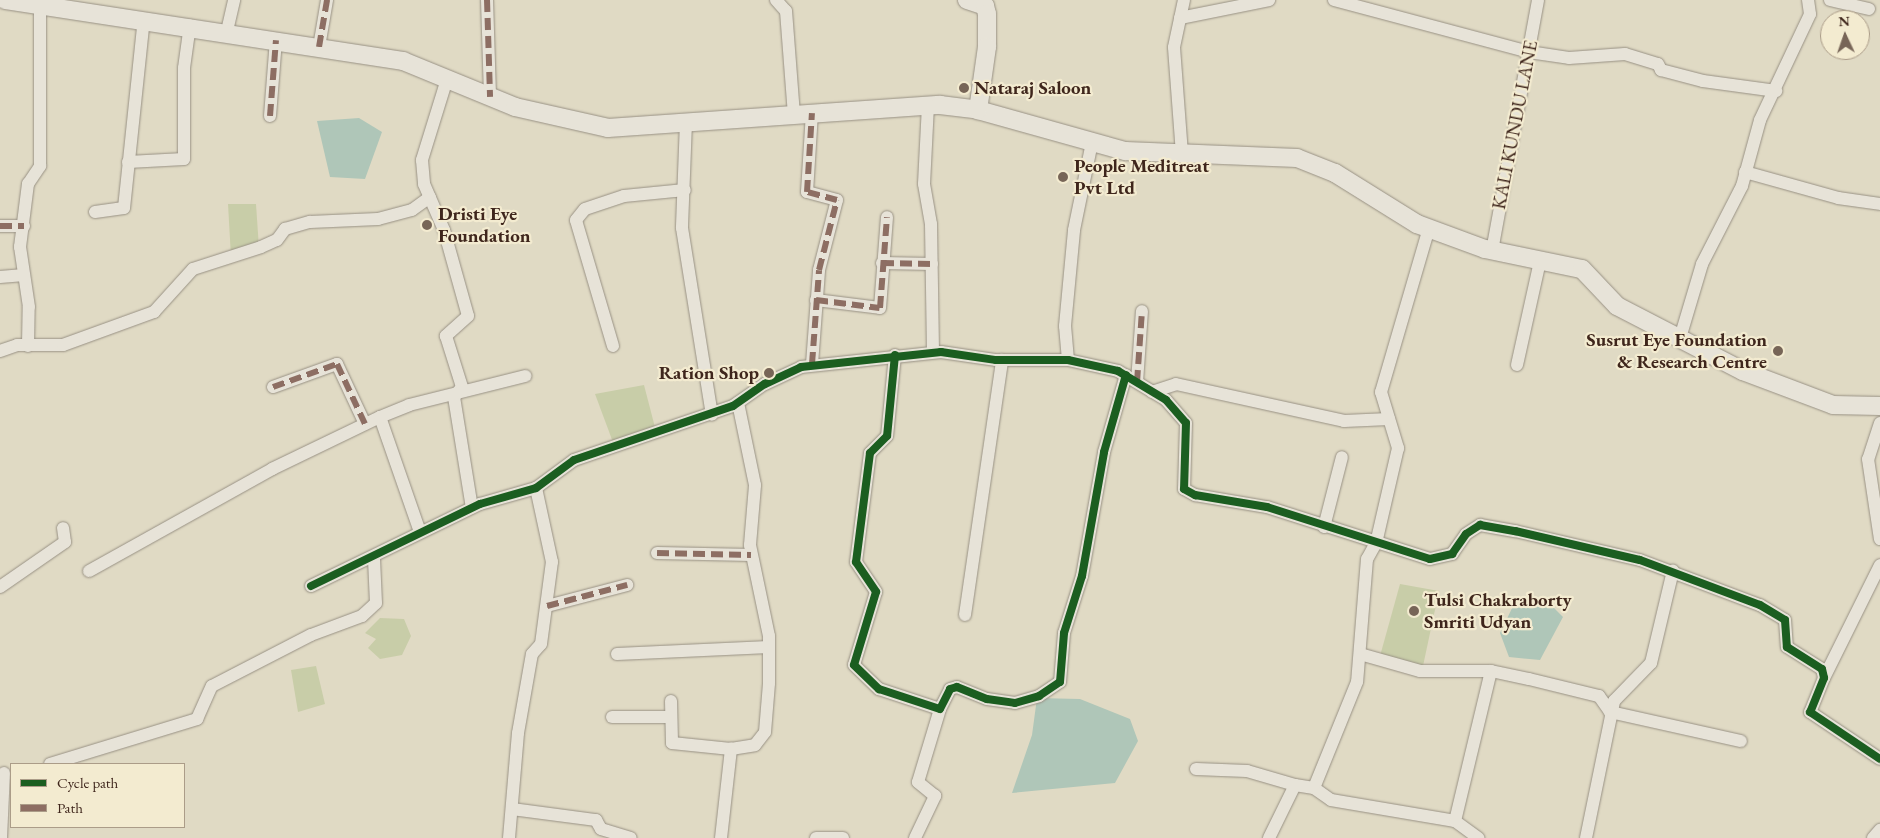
<!DOCTYPE html>
<html>
<head>
<meta charset="utf-8">
<style>
  body { margin:0 }
  #map { position:relative; width:1880px; height:838px; overflow:hidden; background:#e0dac4; font-family:"EB Garamond",serif }
  div>[style] { position:absolute }
  [style*='--x'] { left:calc(var(--x)*1px); top:calc(var(--y)*1px); width:calc(var(--w)*1px); rotate:calc(var(--a)*1deg) }
  .green>* { inset:0; background:#c8cda8 }
  .water>* { inset:0; background:#afc6b8 }
  .roads { filter:drop-shadow(0 0 1px #989184) drop-shadow(0 0 1px #989184) }
  .street>* { height:12px; margin:-6px; padding:0 6px; transform-origin:6px; border-radius:6px; background:#e7e3d8 }
  .secondary>* { height:18px; margin:-9px; padding:0 9px; transform-origin:9px; border-radius:9px; background:#e7e3d8 }
  .quiet>* { height:6px; margin-top:-3px; transform-origin:0; background:repeating-linear-gradient(90deg,#8d6e63 0 12px,transparent 0 18px) }
  .cycleway>* { height:8px; margin:-4px; padding:0 4px; transform-origin:4px; border-radius:4px; background:#1b5e20 }
  .dots>* { width:14px; height:14px; translate:-50% -50%; box-sizing:border-box; border:2px solid #f3ebd0; border-radius:50% }
  span { translate:-50% -50%; white-space:nowrap; text-align:center; line-height:1.15; -webkit-text-stroke:4.5px #f3ebd0; paint-order:stroke }
  .poi-label { font-size:19px; color:#3f261c; font-weight:700 }
  .left { translate:0 -50%; text-align:left }
  .right { translate:-100% -50%; text-align:right }
  .street-label { font-size:19px; color:#3f261c }
  .legend { position:absolute; left:10px; top:763px; width:175px; height:65px; box-sizing:border-box; background:#f3ebd0; border:1px solid #ab9c88; margin:0; padding:6px 9px; list-style:none; font-size:15px; color:#3f261c }
  .legend li { display:flex; align-items:center; gap:10px; height:25px }
  .legend b { width:25px; border:1px solid #ab9c88 }
  .north { position:absolute; left:1820px; top:10px; width:50px; height:50px; box-sizing:border-box; background:#f3ebd0; border:1px solid #ab9c88; border-radius:50%; rotate:357deg; font-size:14px; font-weight:700; line-height:20px; text-align:center; color:#3f261c }
  .north::after { content:''; display:block; margin:auto; width:18px; height:22px; background:#776557; clip-path:polygon(50% 0,100% 100%,50% 72%,0 100%) }
</style>
</head>
<body>
<div id="map">
  <div class="green">
    <div style="clip-path:polygon(228px 204px,256px 204px,259px 248px,231px 257px)"></div>
    <div style="clip-path:polygon(644px 385px,657px 435px,614px 445px,595px 394px)"></div>
    <div style="clip-path:polygon(1400px 584px,1439px 591px,1423px 666px,1380px 656px)"></div>
    <div style="clip-path:polygon(380px 618px,404px 619px,411px 636px,402px 655px,380px 659px,368px 648px,376px 639px,365px 633px)"></div>
    <div style="clip-path:polygon(316px 666px,325px 704px,298px 712px,291px 670px)"></div>
  </div>
  <div class="water">
    <div style="clip-path:polygon(359px 118px,382px 132px,365px 179px,330px 177px,317px 121px)"></div>
    <div style="clip-path:polygon(1516px 600px,1552px 606px,1563px 617px,1540px 660px,1509px 657px,1500px 633px)"></div>
    <div style="clip-path:polygon(1037px 698px,1080px 699px,1130px 719px,1138px 741px,1115px 783px,1012px 793px,1032px 735px)"></div>
  </div>
  <div class="roads">
    <div class="street">
      <div style="--x:487;--y:0;--w:97;--a:88.2"></div>
      <div style="--x:776;--y:0;--w:15;--a:48"></div>
      <div style="--x:786;--y:11;--w:104;--a:85.6"></div>
      <div style="--x:1334;--y:0;--w:202;--a:14.9"></div>
      <div style="--x:1529;--y:52;--w:40;--a:8.5"></div>
      <div style="--x:1569;--y:58;--w:56;--a:-4.1"></div>
      <div style="--x:1625;--y:54;--w:34;--a:17"></div>
      <div style="--x:1658;--y:64;--w:7;--a:63"></div>
      <div style="--x:1661;--y:70;--w:43;--a:14.7"></div>
      <div style="--x:1703;--y:81;--w:74;--a:7.8"></div>
      <div style="--x:1830;--y:0;--w:40;--a:13"></div>
      <div style="--x:1180;--y:18;--w:91;--a:-11.4"></div>
      <div style="--x:227;--y:31;--w:32;--a:-77"></div>
      <div style="--x:319;--y:47;--w:48;--a:-80.3"></div>
      <div style="--x:447;--y:79;--w:85;--a:107.2"></div>
      <div style="--x:422;--y:160;--w:24;--a:85"></div>
      <div style="--x:424;--y:184;--w:50;--a:66.5"></div>
      <div style="--x:444;--y:230;--w:89;--a:74.4"></div>
      <div style="--x:468;--y:316;--w:30;--a:138"></div>
      <div style="--x:446;--y:336;--w:53;--a:72.6"></div>
      <div style="--x:462;--y:387;--w:13;--a:129"></div>
      <div style="--x:454;--y:397;--w:112;--a:80.8"></div>
      <div style="--x:928;--y:105;--w:79;--a:92.9"></div>
      <div style="--x:924;--y:184;--w:41;--a:80.1"></div>
      <div style="--x:931;--y:224;--w:128;--a:89.1"></div>
      <div style="--x:270;--y:116;--w:76;--a:-85.5"></div>
      <div style="--x:686;--y:122;--w:106;--a:92.2"></div>
      <div style="--x:682;--y:228;--w:189;--a:80.9"></div>
      <div style="--x:1182;--y:154;--w:107;--a:-94.3"></div>
      <div style="--x:1174;--y:47;--w:48;--a:-78"></div>
      <div style="--x:128;--y:162;--w:56;--a:-3.1"></div>
      <div style="--x:184;--y:159;--w:91;--a:-90"></div>
      <div style="--x:184;--y:68;--w:43;--a:-82.1"></div>
      <div style="--x:1745;--y:172;--w:97;--a:15.6"></div>
      <div style="--x:1838;--y:198;--w:42;--a:8.1"></div>
      <div style="--x:95;--y:212;--w:29;--a:-8"></div>
      <div style="--x:124;--y:208;--w:190;--a:-84"></div>
      <div style="--x:0;--y:226;--w:24;--a:0"></div>
      <div style="--x:1429;--y:228;--w:171;--a:106.3"></div>
      <div style="--x:1381;--y:392;--w:59;--a:73.1"></div>
      <div style="--x:1398;--y:448;--w:98;--a:103"></div>
      <div style="--x:1376;--y:543;--w:18;--a:119"></div>
      <div style="--x:1367;--y:559;--w:123;--a:94.6"></div>
      <div style="--x:1357;--y:682;--w:114;--a:112.1"></div>
      <div style="--x:1314;--y:788;--w:21;--a:35"></div>
      <div style="--x:1331;--y:800;--w:126;--a:9.6"></div>
      <div style="--x:1455;--y:821;--w:29;--a:36"></div>
      <div style="--x:1492;--y:251;--w:255;--a:-79.6"></div>
      <div style="--x:882;--y:263;--w:50;--a:1.1"></div>
      <div style="--x:0;--y:277;--w:21;--a:-5"></div>
      <div style="--x:816;--y:300;--w:64;--a:7.1"></div>
      <div style="--x:880;--y:308;--w:91;--a:-85.6"></div>
      <div style="--x:1680;--y:338;--w:77;--a:-73.4"></div>
      <div style="--x:1702;--y:264;--w:88;--a:-62.9"></div>
      <div style="--x:1742;--y:186;--w:68;--a:-74.7"></div>
      <div style="--x:1760;--y:120;--w:117;--a:-64.7"></div>
      <div style="--x:1810;--y:14;--w:14;--a:-98"></div>
      <div style="--x:28;--y:346;--w:39;--a:-89"></div>
      <div style="--x:29;--y:307;--w:61;--a:-98.5"></div>
      <div style="--x:20;--y:247;--w:64;--a:-82.8"></div>
      <div style="--x:28;--y:184;--w:22;--a:-56"></div>
      <div style="--x:40;--y:166;--w:159;--a:-90"></div>
      <div style="--x:613;--y:346;--w:131;--a:-106.4"></div>
      <div style="--x:576;--y:220;--w:14;--a:-51"></div>
      <div style="--x:585;--y:209;--w:41;--a:-18.4"></div>
      <div style="--x:624;--y:196;--w:61;--a:-5.6"></div>
      <div style="--x:0;--y:351;--w:18;--a:-19"></div>
      <div style="--x:17;--y:345;--w:46;--a:0"></div>
      <div style="--x:63;--y:345;--w:97;--a:-19.9"></div>
      <div style="--x:154;--y:312;--w:58;--a:-47.8"></div>
      <div style="--x:193;--y:269;--w:71;--a:-17.9"></div>
      <div style="--x:261;--y:247;--w:17;--a:-24"></div>
      <div style="--x:277;--y:240;--w:14;--a:-54"></div>
      <div style="--x:285;--y:229;--w:26;--a:-16"></div>
      <div style="--x:310;--y:222;--w:68;--a:-2.5"></div>
      <div style="--x:378;--y:219;--w:35;--a:-15"></div>
      <div style="--x:412;--y:210;--w:22;--a:-36"></div>
      <div style="--x:895;--y:355;--w:81;--a:95.6"></div>
      <div style="--x:887;--y:436;--w:24;--a:135"></div>
      <div style="--x:870;--y:453;--w:110;--a:97.3"></div>
      <div style="--x:856;--y:562;--w:36;--a:56"></div>
      <div style="--x:876;--y:592;--w:76;--a:106.8"></div>
      <div style="--x:854;--y:665;--w:35;--a:44"></div>
      <div style="--x:879;--y:689;--w:64;--a:18.2"></div>
      <div style="--x:940;--y:709;--w:22;--a:-63"></div>
      <div style="--x:950;--y:689;--w:7;--a:-16"></div>
      <div style="--x:957;--y:687;--w:32;--a:22"></div>
      <div style="--x:987;--y:699;--w:28;--a:8"></div>
      <div style="--x:1015;--y:703;--w:25;--a:-16"></div>
      <div style="--x:1039;--y:696;--w:25;--a:-34"></div>
      <div style="--x:1060;--y:682;--w:49;--a:-85.3"></div>
      <div style="--x:1064;--y:633;--w:60;--a:-72.5"></div>
      <div style="--x:1082;--y:576;--w:126;--a:-79.9"></div>
      <div style="--x:1104;--y:452;--w:80;--a:-74.1"></div>
      <div style="--x:1068;--y:360;--w:34;--a:-95"></div>
      <div style="--x:1065;--y:326;--w:96;--a:-84.6"></div>
      <div style="--x:1074;--y:230;--w:90;--a:-78.4"></div>
      <div style="--x:812;--y:364;--w:94;--a:-85.7"></div>
      <div style="--x:819;--y:270;--w:72;--a:-75.6"></div>
      <div style="--x:837;--y:200;--w:31;--a:-165"></div>
      <div style="--x:807;--y:192;--w:79;--a:-86.4"></div>
      <div style="--x:1517;--y:365;--w:107;--a:-77.5"></div>
      <div style="--x:1137;--y:382;--w:71;--a:-86"></div>
      <div style="--x:273;--y:387;--w:68;--a:-19.8"></div>
      <div style="--x:337;--y:364;--w:66;--a:65"></div>
      <div style="--x:1152;--y:392;--w:25;--a:-18"></div>
      <div style="--x:1176;--y:384;--w:172;--a:12.4"></div>
      <div style="--x:1344;--y:421;--w:45;--a:-2.5"></div>
      <div style="--x:380;--y:417;--w:122;--a:70.8"></div>
      <div style="--x:1880;--y:423;--w:38;--a:108"></div>
      <div style="--x:1868;--y:459;--w:81;--a:81.5"></div>
      <div style="--x:1324;--y:527;--w:72;--a:-75.6"></div>
      <div style="--x:657;--y:553;--w:94;--a:1.2"></div>
      <div style="--x:89;--y:571;--w:210;--a:-29.1"></div>
      <div style="--x:272;--y:469;--w:120;--a:-25.7"></div>
      <div style="--x:380;--y:417;--w:31;--a:-22"></div>
      <div style="--x:409;--y:405;--w:120;--a:-14"></div>
      <div style="--x:311;--y:586;--w:188;--a:-25.9"></div>
      <div style="--x:480;--y:504;--w:58;--a:-15.9"></div>
      <div style="--x:536;--y:488;--w:47;--a:-36.4"></div>
      <div style="--x:574;--y:460;--w:168;--a:-18.8"></div>
      <div style="--x:733;--y:406;--w:39;--a:-35"></div>
      <div style="--x:765;--y:384;--w:40;--a:-25"></div>
      <div style="--x:801;--y:367;--w:141;--a:-6.1"></div>
      <div style="--x:941;--y:352;--w:56;--a:8.3"></div>
      <div style="--x:996;--y:360;--w:72;--a:0"></div>
      <div style="--x:1068;--y:360;--w:51;--a:12.4"></div>
      <div style="--x:1118;--y:371;--w:56;--a:31.1"></div>
      <div style="--x:1166;--y:400;--w:30;--a:49"></div>
      <div style="--x:1186;--y:423;--w:66;--a:91.7"></div>
      <div style="--x:1184;--y:489;--w:13;--a:29"></div>
      <div style="--x:1195;--y:495;--w:73;--a:9.5"></div>
      <div style="--x:1267;--y:507;--w:171;--a:17.7"></div>
      <div style="--x:1430;--y:559;--w:23;--a:-13"></div>
      <div style="--x:1452;--y:554;--w:24;--a:-55"></div>
      <div style="--x:1466;--y:534;--w:17;--a:-33"></div>
      <div style="--x:1480;--y:525;--w:36;--a:10"></div>
      <div style="--x:1515;--y:531;--w:128;--a:13.1"></div>
      <div style="--x:1640;--y:560;--w:128;--a:20.6"></div>
      <div style="--x:1760;--y:605;--w:29;--a:31"></div>
      <div style="--x:1785;--y:620;--w:27;--a:86"></div>
      <div style="--x:1787;--y:647;--w:41;--a:32.2"></div>
      <div style="--x:1822;--y:669;--w:9;--a:77"></div>
      <div style="--x:1824;--y:678;--w:37;--a:112"></div>
      <div style="--x:1810;--y:712;--w:84;--a:33.9"></div>
      <div style="--x:0;--y:587;--w:79;--a:-34.7"></div>
      <div style="--x:65;--y:542;--w:14;--a:-98"></div>
      <div style="--x:547;--y:606;--w:83;--a:-14.7"></div>
      <div style="--x:965;--y:615;--w:258;--a:-81.7"></div>
      <div style="--x:617;--y:654;--w:152;--a:-2.6"></div>
      <div style="--x:1360;--y:654;--w:62;--a:15.8"></div>
      <div style="--x:1420;--y:671;--w:71;--a:0"></div>
      <div style="--x:1491;--y:671;--w:39;--a:12"></div>
      <div style="--x:1529;--y:679;--w:72;--a:13.7"></div>
      <div style="--x:1599;--y:696;--w:19;--a:55"></div>
      <div style="--x:1610;--y:712;--w:134;--a:12.5"></div>
      <div style="--x:1824;--y:678;--w:126;--a:-63.6"></div>
      <div style="--x:671;--y:701;--w:42;--a:88.6"></div>
      <div style="--x:672;--y:743;--w:59;--a:5.8"></div>
      <div style="--x:612;--y:717;--w:58;--a:0"></div>
      <div style="--x:50;--y:764;--w:154;--a:-17"></div>
      <div style="--x:197;--y:719;--w:36;--a:-66"></div>
      <div style="--x:212;--y:686;--w:111;--a:-27.3"></div>
      <div style="--x:311;--y:635;--w:54;--a:-20.4"></div>
      <div style="--x:362;--y:616;--w:19;--a:-43"></div>
      <div style="--x:376;--y:603;--w:44;--a:-92.6"></div>
      <div style="--x:1196;--y:769;--w:51;--a:2.2"></div>
      <div style="--x:1247;--y:771;--w:50;--a:16.3"></div>
      <div style="--x:512;--y:809;--w:85;--a:7.5"></div>
      <div style="--x:596;--y:820;--w:10;--a:61"></div>
      <div style="--x:601;--y:829;--w:31;--a:17"></div>
      <div style="--x:1455;--y:821;--w:154;--a:-76.5"></div>
      <div style="--x:1;--y:838;--w:65;--a:-87.4"></div>
      <div style="--x:509;--y:838;--w:105;--a:-85.1"></div>
      <div style="--x:518;--y:733;--w:80;--a:-80"></div>
      <div style="--x:532;--y:654;--w:13;--a:-48"></div>
      <div style="--x:541;--y:644;--w:83;--a:-82.4"></div>
      <div style="--x:552;--y:562;--w:76;--a:-102.2"></div>
      <div style="--x:721;--y:838;--w:90;--a:-83.6"></div>
      <div style="--x:731;--y:749;--w:24;--a:-9"></div>
      <div style="--x:755;--y:745;--w:16;--a:-52"></div>
      <div style="--x:765;--y:732;--w:49;--a:-85.3"></div>
      <div style="--x:769;--y:683;--w:47;--a:-90"></div>
      <div style="--x:769;--y:636;--w:93;--a:-101.8"></div>
      <div style="--x:750;--y:545;--w:60;--a:-85.2"></div>
      <div style="--x:755;--y:485;--w:84;--a:-101.7"></div>
      <div style="--x:816;--y:838;--w:27;--a:0"></div>
      <div style="--x:915;--y:838;--w:47;--a:-64.5"></div>
      <div style="--x:935;--y:796;--w:22;--a:-141"></div>
      <div style="--x:918;--y:782;--w:76;--a:-73.2"></div>
      <div style="--x:1269;--y:838;--w:59;--a:-63.9"></div>
      <div style="--x:1295;--y:785;--w:19;--a:9"></div>
      <div style="--x:1586;--y:838;--w:140;--a:-78.4"></div>
      <div style="--x:1614;--y:701;--w:53;--a:-45.8"></div>
      <div style="--x:1651;--y:663;--w:95;--a:-76.6"></div>
      <div style="--x:1873;--y:838;--w:11;--a:-49"></div>
    </div>
    <div class="secondary">
      <div style="--x:5;--y:0;--w:403;--a:8.7"></div>
      <div style="--x:403;--y:61;--w:121;--a:22.3"></div>
      <div style="--x:515;--y:107;--w:95;--a:12.7"></div>
      <div style="--x:608;--y:128;--w:333;--a:-4"></div>
      <div style="--x:940;--y:105;--w:38;--a:7"></div>
      <div style="--x:978;--y:110;--w:153;--a:15.6"></div>
      <div style="--x:1125;--y:151;--w:172;--a:2.3"></div>
      <div style="--x:1297;--y:158;--w:41;--a:21.5"></div>
      <div style="--x:1335;--y:173;--w:97;--a:31.9"></div>
      <div style="--x:1417;--y:224;--w:72;--a:20.2"></div>
      <div style="--x:1485;--y:249;--w:99;--a:11.7"></div>
      <div style="--x:1582;--y:269;--w:51;--a:46.6"></div>
      <div style="--x:1617;--y:306;--w:142;--a:27.3"></div>
      <div style="--x:1743;--y:371;--w:96;--a:20.7"></div>
      <div style="--x:1833;--y:405;--w:47;--a:1.2"></div>
      <div style="--x:967;--y:0;--w:19;--a:18"></div>
      <div style="--x:985;--y:6;--w:8;--a:76"></div>
      <div style="--x:987;--y:14;--w:33;--a:90"></div>
      <div style="--x:987;--y:47;--w:64;--a:98.1"></div>
    </div>
  </div>
  <div class="quiet">
    <div style="--x:487;--y:0;--w:97;--a:88.2"></div>
    <div style="--x:319;--y:47;--w:48;--a:-80.3"></div>
    <div style="--x:270;--y:116;--w:76;--a:-85.5"></div>
    <div style="--x:0;--y:226;--w:24;--a:0"></div>
    <div style="--x:882;--y:263;--w:50;--a:1.1"></div>
    <div style="--x:816;--y:300;--w:64;--a:7.1"></div>
    <div style="--x:880;--y:308;--w:91;--a:-85.6"></div>
    <div style="--x:812;--y:364;--w:94;--a:-85.7"></div>
    <div style="--x:819;--y:270;--w:72;--a:-75.6"></div>
    <div style="--x:837;--y:200;--w:31;--a:-165"></div>
    <div style="--x:807;--y:192;--w:79;--a:-86.4"></div>
    <div style="--x:1137;--y:382;--w:71;--a:-86"></div>
    <div style="--x:273;--y:387;--w:68;--a:-19.8"></div>
    <div style="--x:337;--y:364;--w:66;--a:65"></div>
    <div style="--x:657;--y:553;--w:94;--a:1.2"></div>
    <div style="--x:547;--y:606;--w:83;--a:-14.7"></div>
  </div>
  <div class="cycleway">
    <div style="--x:895;--y:355;--w:81;--a:95.6"></div>
    <div style="--x:887;--y:436;--w:24;--a:135"></div>
    <div style="--x:870;--y:453;--w:110;--a:97.3"></div>
    <div style="--x:856;--y:562;--w:36;--a:56"></div>
    <div style="--x:876;--y:592;--w:76;--a:106.8"></div>
    <div style="--x:854;--y:665;--w:35;--a:44"></div>
    <div style="--x:879;--y:689;--w:64;--a:18.2"></div>
    <div style="--x:940;--y:709;--w:22;--a:-63"></div>
    <div style="--x:950;--y:689;--w:7;--a:-16"></div>
    <div style="--x:957;--y:687;--w:32;--a:22"></div>
    <div style="--x:987;--y:699;--w:28;--a:8"></div>
    <div style="--x:1015;--y:703;--w:25;--a:-16"></div>
    <div style="--x:1039;--y:696;--w:25;--a:-34"></div>
    <div style="--x:1060;--y:682;--w:49;--a:-85.3"></div>
    <div style="--x:1064;--y:633;--w:60;--a:-72.5"></div>
    <div style="--x:1082;--y:576;--w:126;--a:-79.9"></div>
    <div style="--x:1104;--y:452;--w:80;--a:-74.1"></div>
    <div style="--x:311;--y:586;--w:188;--a:-25.9"></div>
    <div style="--x:480;--y:504;--w:58;--a:-15.9"></div>
    <div style="--x:536;--y:488;--w:47;--a:-36.4"></div>
    <div style="--x:574;--y:460;--w:168;--a:-18.8"></div>
    <div style="--x:733;--y:406;--w:39;--a:-35"></div>
    <div style="--x:765;--y:384;--w:40;--a:-25"></div>
    <div style="--x:801;--y:367;--w:141;--a:-6.1"></div>
    <div style="--x:941;--y:352;--w:56;--a:8.3"></div>
    <div style="--x:996;--y:360;--w:72;--a:0"></div>
    <div style="--x:1068;--y:360;--w:51;--a:12.4"></div>
    <div style="--x:1118;--y:371;--w:56;--a:31.1"></div>
    <div style="--x:1166;--y:400;--w:30;--a:49"></div>
    <div style="--x:1186;--y:423;--w:66;--a:91.7"></div>
    <div style="--x:1184;--y:489;--w:13;--a:29"></div>
    <div style="--x:1195;--y:495;--w:73;--a:9.5"></div>
    <div style="--x:1267;--y:507;--w:171;--a:17.7"></div>
    <div style="--x:1430;--y:559;--w:23;--a:-13"></div>
    <div style="--x:1452;--y:554;--w:24;--a:-55"></div>
    <div style="--x:1466;--y:534;--w:17;--a:-33"></div>
    <div style="--x:1480;--y:525;--w:36;--a:10"></div>
    <div style="--x:1515;--y:531;--w:128;--a:13.1"></div>
    <div style="--x:1640;--y:560;--w:128;--a:20.6"></div>
    <div style="--x:1760;--y:605;--w:29;--a:31"></div>
    <div style="--x:1785;--y:620;--w:27;--a:86"></div>
    <div style="--x:1787;--y:647;--w:41;--a:32.2"></div>
    <div style="--x:1822;--y:669;--w:9;--a:77"></div>
    <div style="--x:1824;--y:678;--w:37;--a:112"></div>
    <div style="--x:1810;--y:712;--w:84;--a:33.9"></div>
  </div>
  <div class="dots">
    <div style="left:964px;top:88px;background:#776557"></div>
    <div style="left:1063px;top:177px;background:#776557"></div>
    <div style="left:427px;top:225px;background:#776557"></div>
    <div style="left:1778px;top:351px;background:#776557"></div>
    <div style="left:769px;top:373px;background:#776557"></div>
    <div style="left:1414px;top:611px;background:#776557"></div>
  </div>
  <div class="poi-label">
    <span class="left" style="left:974px;top:88px">Nataraj Saloon</span>
    <span class="left" style="left:1074px;top:177px">People Meditreat<br>Pvt Ltd</span>
    <span class="left" style="left:438px;top:225px">Dristi Eye<br>Foundation</span>
    <span class="right" style="left:1767px;top:351px">Susrut Eye Foundation<br>&amp; Research Centre</span>
    <span class="right" style="left:759px;top:373px">Ration Shop</span>
    <span class="left" style="left:1424px;top:611px">Tulsi Chakraborty<br>Smriti Udyan</span>
  </div>
  <div class="street-label">
    <span style="left:1515px;top:125px;rotate:-79deg">KALI KUNDU LANE</span>
  </div>
  <ul class="legend">
  <li><b style="height:6px;background:#1b5e20"></b>Cycle path</li>
  <li><b style="height:6px;background:#8d6e63"></b>Path</li>
  </ul>
  <div class="north">N</div>
</div>
</body>
</html>
